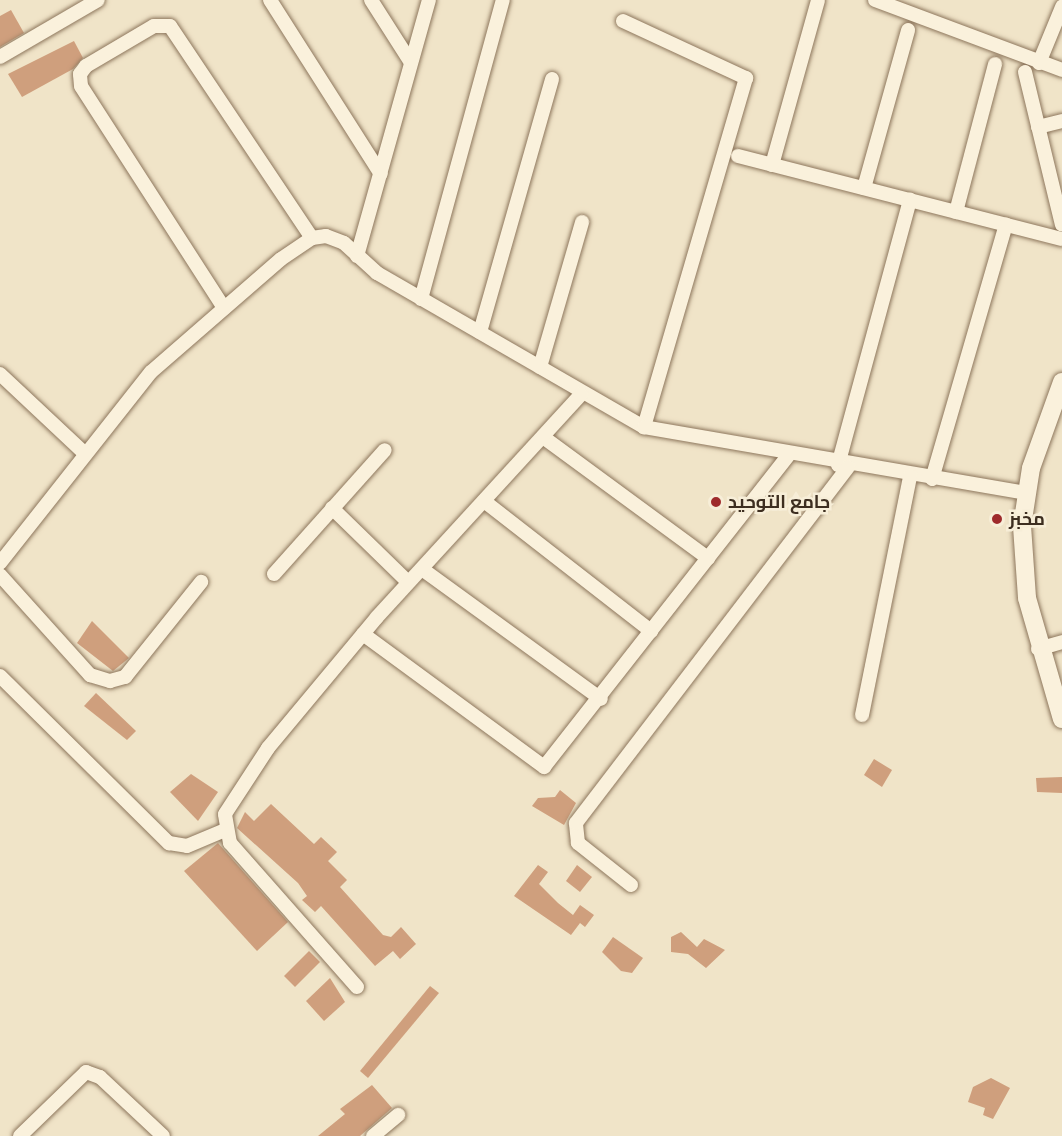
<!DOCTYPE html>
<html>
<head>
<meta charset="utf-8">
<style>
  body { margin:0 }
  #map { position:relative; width:1062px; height:1136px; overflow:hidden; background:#f0e4c8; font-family:"IBM Plex Serif",Cairo,serif }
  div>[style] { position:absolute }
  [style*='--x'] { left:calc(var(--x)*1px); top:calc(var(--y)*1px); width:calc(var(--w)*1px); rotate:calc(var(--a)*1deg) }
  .building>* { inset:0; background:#cf9f7d }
  .roads { filter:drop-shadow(0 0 2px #8d765c) drop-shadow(0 0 2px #8d765c) }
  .minor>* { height:14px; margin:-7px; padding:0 7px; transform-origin:7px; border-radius:7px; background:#faf1dc }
  .tertiary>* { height:18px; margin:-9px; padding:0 9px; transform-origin:9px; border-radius:9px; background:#faf1dc }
  .dots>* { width:16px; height:16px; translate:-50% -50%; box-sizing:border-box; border:3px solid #f7eed8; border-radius:50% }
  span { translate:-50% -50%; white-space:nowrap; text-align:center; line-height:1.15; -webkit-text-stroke:5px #f7eed8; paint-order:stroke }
  .poi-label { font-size:18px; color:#3d2e20; font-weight:700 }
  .left { translate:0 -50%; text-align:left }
</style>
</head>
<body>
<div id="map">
  <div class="building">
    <div style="clip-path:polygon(11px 10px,24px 33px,0 47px,0 16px)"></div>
    <div style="clip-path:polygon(74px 41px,83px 58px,73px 69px,22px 97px,8px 74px)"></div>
    <div style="clip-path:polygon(92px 621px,129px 658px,113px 671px,77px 643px)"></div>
    <div style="clip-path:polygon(96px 693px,136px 731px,127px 740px,84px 706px)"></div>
    <div style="clip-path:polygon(874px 759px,892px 770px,882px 787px,864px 775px)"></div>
    <div style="clip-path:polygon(191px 774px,218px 792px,198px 821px,170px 792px)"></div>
    <div style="clip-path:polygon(1062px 777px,1062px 793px,1037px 792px,1036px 778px)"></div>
    <div style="clip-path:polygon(560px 790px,576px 803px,564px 825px,532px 806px,538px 798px,555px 797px)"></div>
    <div style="clip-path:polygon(271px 804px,314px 844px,321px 837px,337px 852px,328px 861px,347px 880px,340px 887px,383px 935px,391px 937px,401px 927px,416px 944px,400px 959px,393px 951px,375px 966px,321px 906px,315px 912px,302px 900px,307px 896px,298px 883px,237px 828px,245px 812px,254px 821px)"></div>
    <div style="clip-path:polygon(218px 843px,288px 922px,257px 951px,184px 871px)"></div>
    <div style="clip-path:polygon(538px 865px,548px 872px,539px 884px,558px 903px,573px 915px,580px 905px,594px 915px,585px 927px,580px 923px,571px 935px,514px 896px)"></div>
    <div style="clip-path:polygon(577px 865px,592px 877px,580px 892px,566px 881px)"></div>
    <div style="clip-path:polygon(681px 932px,697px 947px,704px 939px,725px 950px,706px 968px,688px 954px,671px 952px,671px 937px)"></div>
    <div style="clip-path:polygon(613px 937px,643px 958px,632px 973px,621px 971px,602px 952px)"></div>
    <div style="clip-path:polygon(309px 951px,320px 962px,295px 987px,284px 976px)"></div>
    <div style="clip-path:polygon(330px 978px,345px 1002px,324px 1021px,306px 1001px)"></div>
    <div style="clip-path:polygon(430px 986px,439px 993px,368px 1078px,360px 1071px)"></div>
    <div style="clip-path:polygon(991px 1078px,1010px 1088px,993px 1119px,983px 1115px,985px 1108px,968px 1102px,973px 1087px)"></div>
    <div style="clip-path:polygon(372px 1085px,392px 1108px,360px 1136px,318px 1136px,345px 1114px,340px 1109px)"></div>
  </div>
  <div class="roads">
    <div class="minor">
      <div style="--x:270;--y:0;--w:206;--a:57.5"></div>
      <div style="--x:371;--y:0;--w:72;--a:57.4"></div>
      <div style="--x:875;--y:0;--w:200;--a:20.5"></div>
      <div style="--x:623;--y:21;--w:136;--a:24.9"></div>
      <div style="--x:746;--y:78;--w:364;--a:106.3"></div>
      <div style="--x:0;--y:57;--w:113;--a:-30.2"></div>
      <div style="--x:1039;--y:63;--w:61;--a:-67.7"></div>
      <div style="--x:1025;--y:72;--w:157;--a:76.4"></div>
      <div style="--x:1038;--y:127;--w:25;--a:-14"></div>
      <div style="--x:738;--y:156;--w:334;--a:14.4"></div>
      <div style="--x:772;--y:165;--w:171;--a:-74.4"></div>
      <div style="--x:864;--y:188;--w:164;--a:-74.4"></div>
      <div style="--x:956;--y:212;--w:153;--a:-75.2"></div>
      <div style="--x:357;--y:256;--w:266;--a:-74.3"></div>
      <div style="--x:421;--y:299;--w:310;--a:-74.7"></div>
      <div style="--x:224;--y:308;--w:264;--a:-122.8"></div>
      <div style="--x:81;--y:86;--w:12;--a:-95"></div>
      <div style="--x:80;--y:74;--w:10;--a:-53"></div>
      <div style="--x:86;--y:66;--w:79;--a:-30.5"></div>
      <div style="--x:154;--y:26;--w:16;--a:0"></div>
      <div style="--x:170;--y:26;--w:255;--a:56.2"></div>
      <div style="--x:480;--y:332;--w:263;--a:-74.1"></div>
      <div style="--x:540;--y:367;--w:151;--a:-73.8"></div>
      <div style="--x:0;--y:374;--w:115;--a:43.2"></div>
      <div style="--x:543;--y:437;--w:205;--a:36.3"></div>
      <div style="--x:838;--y:465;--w:275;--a:-74.8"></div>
      <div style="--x:932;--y:479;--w:265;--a:-73.8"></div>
      <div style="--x:484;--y:501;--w:212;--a:37.9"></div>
      <div style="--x:332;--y:508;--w:106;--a:44.2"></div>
      <div style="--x:0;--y:563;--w:243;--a:-51.7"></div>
      <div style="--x:151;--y:372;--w:172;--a:-41"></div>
      <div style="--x:281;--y:259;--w:37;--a:-34"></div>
      <div style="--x:312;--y:238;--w:14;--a:-8"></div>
      <div style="--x:326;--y:236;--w:19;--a:21"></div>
      <div style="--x:344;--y:243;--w:45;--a:42.3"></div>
      <div style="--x:377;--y:273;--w:308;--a:30"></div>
      <div style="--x:644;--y:427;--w:389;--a:9.8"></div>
      <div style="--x:422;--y:569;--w:221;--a:36"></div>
      <div style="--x:274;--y:574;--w:166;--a:-48.2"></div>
      <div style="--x:0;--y:575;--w:135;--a:48"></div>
      <div style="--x:90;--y:675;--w:21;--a:17"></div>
      <div style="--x:110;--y:681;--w:16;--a:-15"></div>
      <div style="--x:125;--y:677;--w:122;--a:-51.3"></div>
      <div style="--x:363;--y:634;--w:225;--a:36.3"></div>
      <div style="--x:544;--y:767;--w:397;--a:-51.9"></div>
      <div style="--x:1038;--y:649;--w:25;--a:-16"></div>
      <div style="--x:0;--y:676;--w:238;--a:44.7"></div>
      <div style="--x:169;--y:843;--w:18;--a:9"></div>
      <div style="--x:187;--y:846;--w:41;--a:-22.8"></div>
      <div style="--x:862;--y:715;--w:244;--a:-78.6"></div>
      <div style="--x:631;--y:885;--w:68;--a:-141.6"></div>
      <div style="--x:578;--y:843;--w:20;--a:-96"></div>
      <div style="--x:576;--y:823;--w:448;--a:-52.6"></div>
      <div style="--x:357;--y:987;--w:192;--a:-131.4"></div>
      <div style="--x:230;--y:843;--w:29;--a:-100"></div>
      <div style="--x:225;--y:814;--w:79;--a:-56.9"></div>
      <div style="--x:268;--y:748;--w:170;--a:-50.2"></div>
      <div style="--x:377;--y:617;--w:302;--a:-47.5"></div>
      <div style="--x:20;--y:1136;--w:92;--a:-44.1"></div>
      <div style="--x:86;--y:1072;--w:15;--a:20"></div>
      <div style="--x:100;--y:1077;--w:86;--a:43.1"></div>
      <div style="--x:373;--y:1136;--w:33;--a:-40"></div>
    </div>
    <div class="tertiary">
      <div style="--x:1062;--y:382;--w:91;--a:109.8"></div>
      <div style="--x:1031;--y:468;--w:59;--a:98.8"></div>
      <div style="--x:1022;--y:526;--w:72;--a:86"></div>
      <div style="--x:1027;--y:598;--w:126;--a:73.9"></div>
    </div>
  </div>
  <div class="dots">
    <div style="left:716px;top:502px;background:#9e2a2b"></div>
    <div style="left:997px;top:519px;background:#9e2a2b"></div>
  </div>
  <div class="poi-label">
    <span class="left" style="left:728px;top:502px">جامع التوحيد</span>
    <span class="left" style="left:1009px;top:519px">مخبز</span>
  </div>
</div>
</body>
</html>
